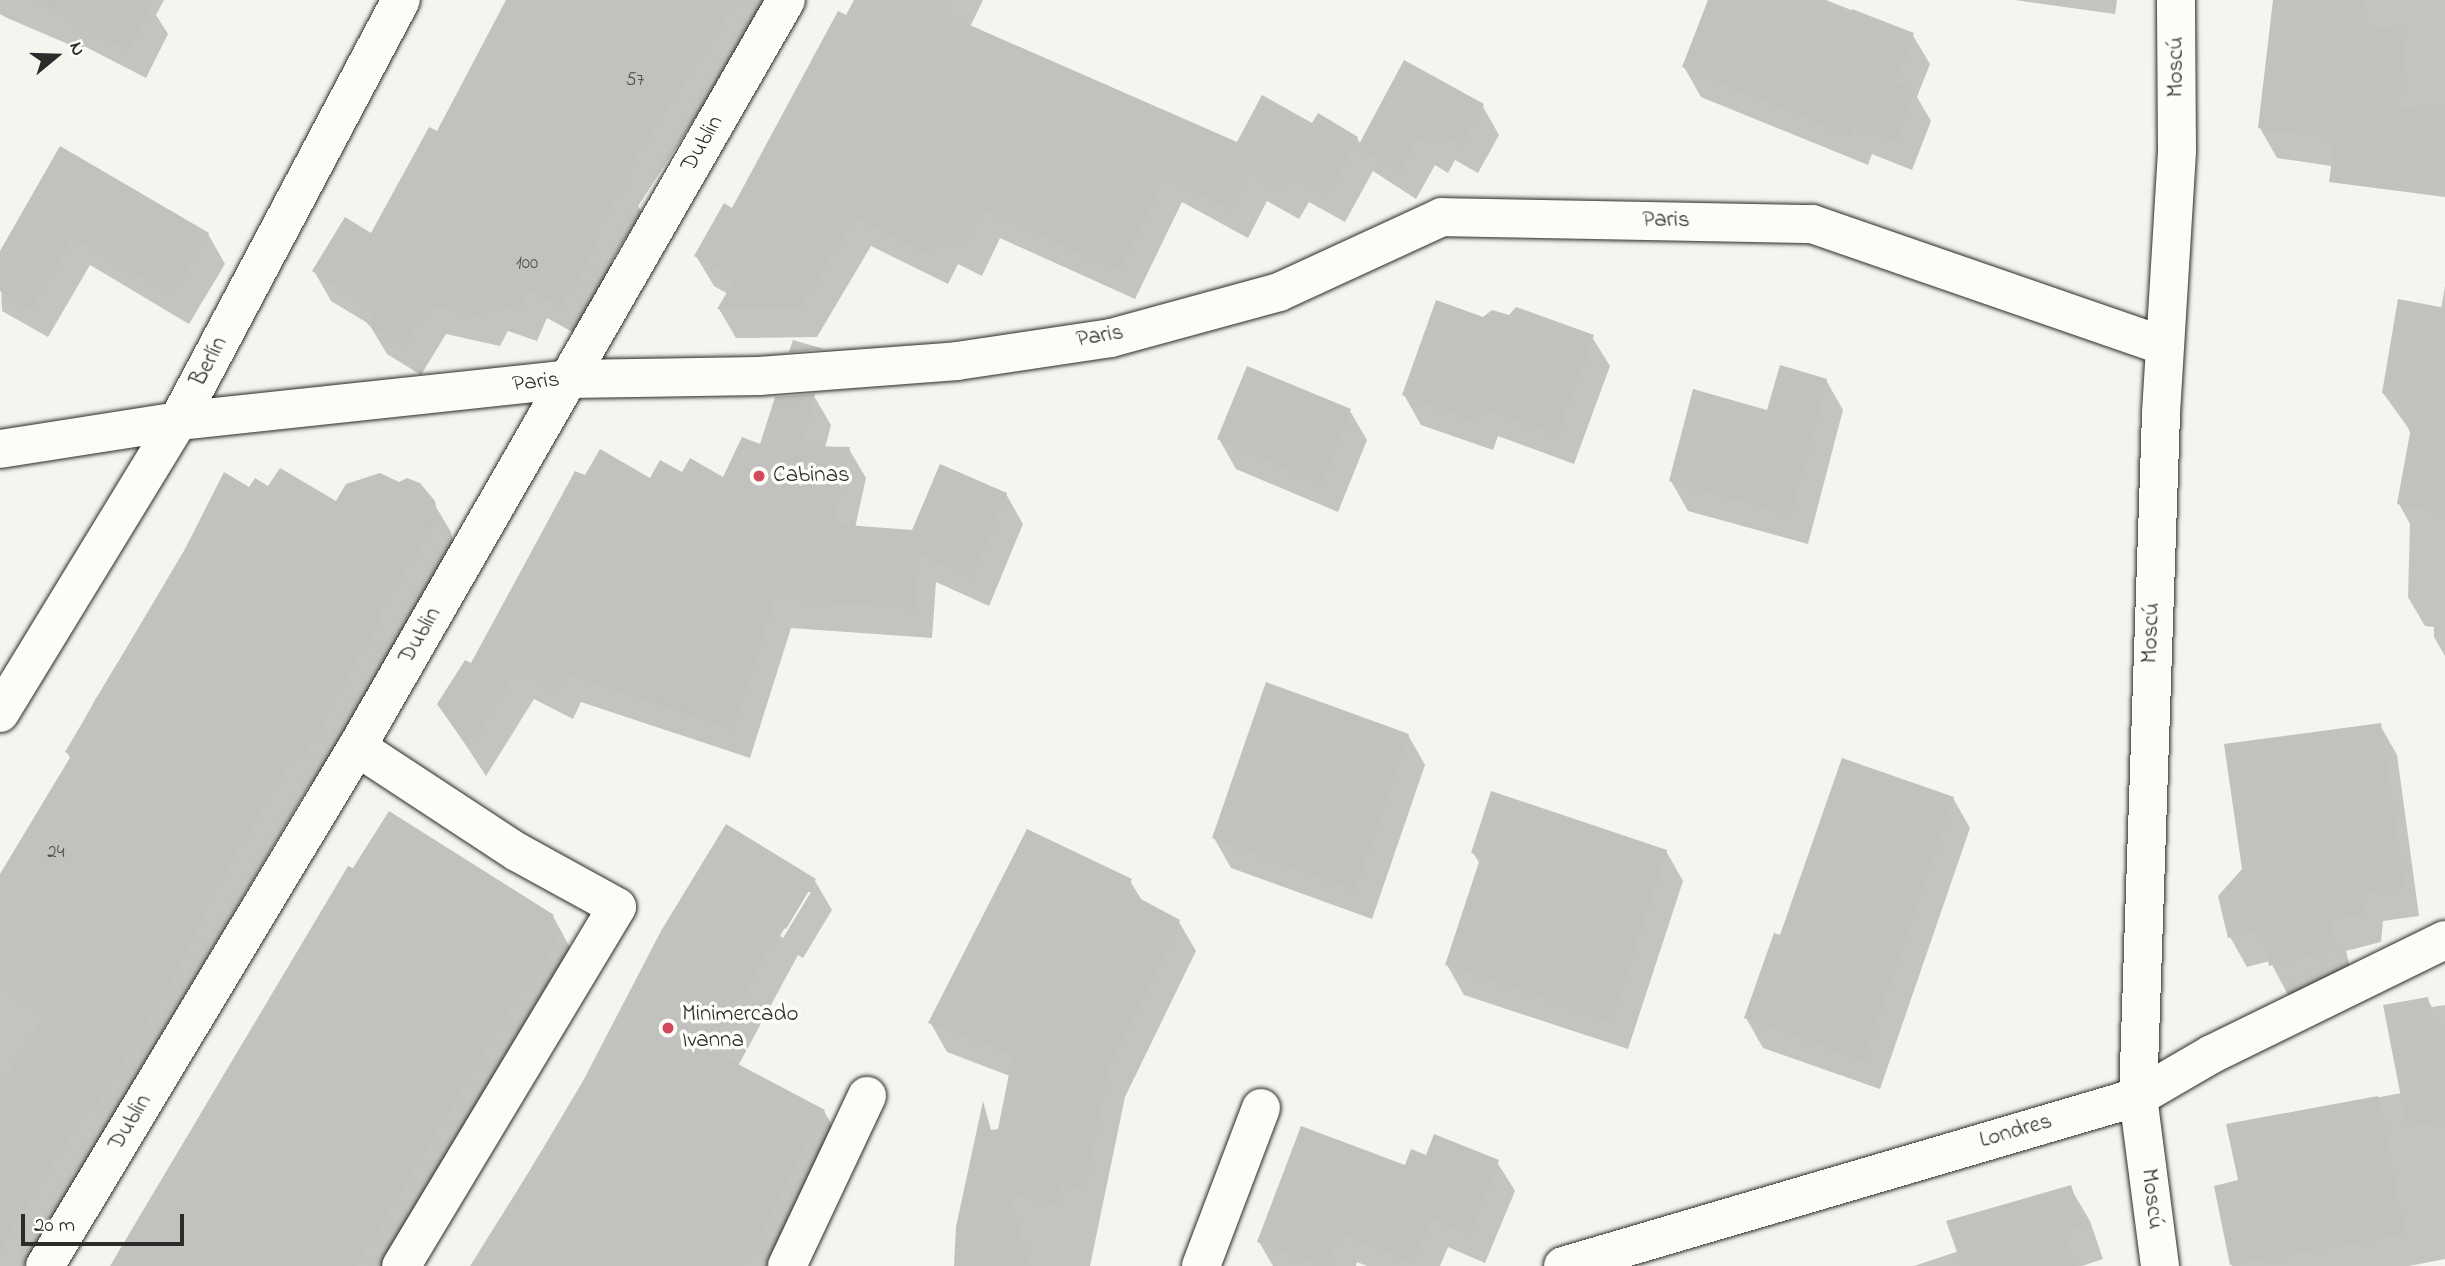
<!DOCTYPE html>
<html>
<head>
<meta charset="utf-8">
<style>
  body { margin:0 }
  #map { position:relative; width:2445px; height:1266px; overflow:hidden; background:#f5f4ef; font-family:"Indie Flower",sans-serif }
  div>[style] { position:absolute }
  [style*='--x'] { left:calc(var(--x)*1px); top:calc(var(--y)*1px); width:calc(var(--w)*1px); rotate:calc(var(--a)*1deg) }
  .shadow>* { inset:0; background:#0003 }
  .building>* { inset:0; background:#c2c1be }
  .roads { filter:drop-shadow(0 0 2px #2b2b2b) drop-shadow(0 0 2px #2b2b2b) }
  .minor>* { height:38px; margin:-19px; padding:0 19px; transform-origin:19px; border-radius:19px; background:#fdfcf7 }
  .dots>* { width:19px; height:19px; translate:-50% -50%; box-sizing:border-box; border:4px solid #fdfcf7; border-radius:50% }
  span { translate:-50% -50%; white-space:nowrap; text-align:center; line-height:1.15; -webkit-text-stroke:7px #fdfcf7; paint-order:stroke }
  .number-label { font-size:19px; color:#515050 }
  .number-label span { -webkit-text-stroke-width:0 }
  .street-label { font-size:23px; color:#2b2b2b }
  .poi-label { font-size:23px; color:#2b2b2b }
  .left { translate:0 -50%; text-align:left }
  .north { position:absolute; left:21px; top:21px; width:70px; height:70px; -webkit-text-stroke:5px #fdfcf7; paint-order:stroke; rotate:71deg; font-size:19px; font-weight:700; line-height:28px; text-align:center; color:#2b2b2b }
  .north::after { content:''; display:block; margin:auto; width:24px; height:32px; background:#2b2b2b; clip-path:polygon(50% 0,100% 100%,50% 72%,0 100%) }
  .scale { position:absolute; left:21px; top:1214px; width:163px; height:32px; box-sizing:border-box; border:4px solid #2b2b2b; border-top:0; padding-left:9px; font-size:21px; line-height:24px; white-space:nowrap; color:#2b2b2b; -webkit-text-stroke:5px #fdfcf7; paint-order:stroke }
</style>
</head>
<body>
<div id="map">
  <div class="shadow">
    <div style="clip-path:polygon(0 0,164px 0,156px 15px,168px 34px,146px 78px,84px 46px,82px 50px,7px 18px,0 14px)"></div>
    <div style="clip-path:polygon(508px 0,772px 0,638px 206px,642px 212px,611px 262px,616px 270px,578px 335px,547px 318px,537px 341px,508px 331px,500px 346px,446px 334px,421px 375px,387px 354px,369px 324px,331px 301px,314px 271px,372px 236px,437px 133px)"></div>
    <div style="clip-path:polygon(856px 0,983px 0,970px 27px,1237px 144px,1313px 125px,1357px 138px,1361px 145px,1482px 105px,1499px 135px,1478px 173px,1455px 160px,1448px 173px,1435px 165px,1416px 199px,1373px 171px,1345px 222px,1309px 202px,1299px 219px,1267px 201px,1248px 238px,1182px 202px,1135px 299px,1000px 238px,982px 276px,958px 264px,948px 284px,871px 246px,817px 337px,736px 338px,719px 309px,728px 294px,714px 286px,696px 256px,733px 211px)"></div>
    <div style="clip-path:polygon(1710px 0,1826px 0,1912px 34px,1930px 64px,1917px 97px,1931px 121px,1912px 170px,1872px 154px,1868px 165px,1701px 97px,1684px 67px)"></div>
    <div style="clip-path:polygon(2015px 0,2117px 0,2115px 14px)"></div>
    <div style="clip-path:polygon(2275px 0,2445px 0,2445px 183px,2277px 158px,2260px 128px)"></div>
    <div style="clip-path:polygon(61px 148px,208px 234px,225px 264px,189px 324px,90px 265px,48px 337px,2px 311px,0 254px)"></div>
    <div style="clip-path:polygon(2445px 286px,2445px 656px,2434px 637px,2434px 627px,2425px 626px,2408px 597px,2410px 524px,2399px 504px,2411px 432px,2383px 393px,2441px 309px)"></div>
    <div style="clip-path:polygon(1484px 319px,1592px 337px,1610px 366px,1574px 464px,1498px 436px,1493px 450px,1421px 425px,1404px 395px)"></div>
    <div style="clip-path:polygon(1826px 380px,1843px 410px,1808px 544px,1688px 511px,1671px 481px,1769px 412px)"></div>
    <div style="clip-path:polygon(814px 396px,831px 425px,825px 448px,849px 449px,866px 478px,855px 528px,913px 532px,1006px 494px,1023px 524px,989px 606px,936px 582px,932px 638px,791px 628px,750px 758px,581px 702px,573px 719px,534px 699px,486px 776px,439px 704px,471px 666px,585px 477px,651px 480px,682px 474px,724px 480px)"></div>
    <div style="clip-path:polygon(1350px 411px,1367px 440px,1338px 512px,1236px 469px,1219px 439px)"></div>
    <div style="clip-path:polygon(269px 488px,337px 503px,433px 502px,451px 532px,454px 549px,319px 788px,311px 783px,24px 1266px,0 1266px,0 884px,71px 760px,67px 752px,95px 700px,186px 550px,250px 489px)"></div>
    <div style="clip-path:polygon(2380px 725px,2397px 755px,2419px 916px,2383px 921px,2381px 942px,2346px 951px,2353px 979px,2288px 995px,2270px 961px,2247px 967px,2230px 937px)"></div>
    <div style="clip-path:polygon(1408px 735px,1425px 765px,1372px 919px,1231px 868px,1214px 838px)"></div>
    <div style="clip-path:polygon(1953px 798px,1970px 828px,1880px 1089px,1763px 1048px,1746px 1018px,1781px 938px)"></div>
    <div style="clip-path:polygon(evenodd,726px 827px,815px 881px,832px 910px,803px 958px,798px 955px,738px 1066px,824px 1111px,841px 1141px,775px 1266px,470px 1266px,585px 1082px,726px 827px,806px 892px,811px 892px,783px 938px,780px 936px,806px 892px)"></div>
    <div style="clip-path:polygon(1666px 851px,1683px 881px,1628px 1049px,1464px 995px,1447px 965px,1480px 864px,1473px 853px)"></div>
    <div style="clip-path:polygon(1130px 881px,1143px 902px,1179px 922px,1196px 951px,1125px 1097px,1090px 1266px,956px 1266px,999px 1131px,1010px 1076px,947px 1052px,930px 1022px)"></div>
    <div style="clip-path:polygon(553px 916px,578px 963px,391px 1266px,112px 1266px)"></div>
    <div style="clip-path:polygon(2427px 999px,2432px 1007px,2445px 1005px,2445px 1259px,2409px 1266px,2232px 1266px,2216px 1187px,2240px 1182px,2228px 1125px,2402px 1093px)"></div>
    <div style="clip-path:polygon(1427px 1158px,1497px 1162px,1515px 1191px,1485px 1263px,1448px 1247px,1440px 1266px,1367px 1266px,1357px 1262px,1356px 1266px,1273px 1266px,1259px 1242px)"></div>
    <div style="clip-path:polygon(2070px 1187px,2090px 1221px,2103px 1259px,2082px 1266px,1914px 1266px,1959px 1251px)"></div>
  </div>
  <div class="building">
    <div style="clip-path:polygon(33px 0,153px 0,128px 49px)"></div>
    <div style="clip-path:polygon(506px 0,738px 0,621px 178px,626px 182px,593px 235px,600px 239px,561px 307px,530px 289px,520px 312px,491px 302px,483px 317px,429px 305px,404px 346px,367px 324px,376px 310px,312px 271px,345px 217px,371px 233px,429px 127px,437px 131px)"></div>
    <div style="clip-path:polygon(854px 0,946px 0,940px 12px,1237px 142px,1262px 95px,1312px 123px,1318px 113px,1358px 137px,1327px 193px,1291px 173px,1282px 190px,1250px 172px,1230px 210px,1165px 174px,1118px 270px,983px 209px,965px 247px,940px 235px,931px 255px,854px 217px,800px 308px,717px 309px,735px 279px,694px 256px,724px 203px,732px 208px,838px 11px,846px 15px)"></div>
    <div style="clip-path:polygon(1708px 0,1813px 0,1850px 14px,1852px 9px,1914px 33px,1895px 82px,1915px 90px,1895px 141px,1855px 125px,1851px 136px,1682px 67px)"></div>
    <div style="clip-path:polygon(2273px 0,2363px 0,2360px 25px,2407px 31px,2398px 108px,2445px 112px,2445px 197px,2329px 182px,2335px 138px,2258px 128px)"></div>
    <div style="clip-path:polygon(1404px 60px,1484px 104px,1461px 145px,1438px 131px,1431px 144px,1417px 137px,1399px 171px,1357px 148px)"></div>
    <div style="clip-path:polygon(60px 146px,209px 233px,172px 295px,73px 237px,31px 309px,0 291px,0 251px)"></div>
    <div style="clip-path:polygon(2398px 299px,2445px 308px,2445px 514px,2397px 504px,2410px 433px,2396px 395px,2382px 393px)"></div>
    <div style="clip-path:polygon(1436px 300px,1483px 317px,1492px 310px,1509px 315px,1516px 307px,1594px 335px,1557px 435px,1481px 408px,1476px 422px,1402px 395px)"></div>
    <div style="clip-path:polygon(793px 340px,824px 349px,789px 352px)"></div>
    <div style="clip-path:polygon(1780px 365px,1827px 379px,1791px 515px,1669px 481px,1693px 389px,1767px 410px)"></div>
    <div style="clip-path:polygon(1247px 366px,1351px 409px,1321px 483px,1217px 439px)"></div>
    <div style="clip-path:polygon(815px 394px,802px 446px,850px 447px,833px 524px,912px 530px,940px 464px,1007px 493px,972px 577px,919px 554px,916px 609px,775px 598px,733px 729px,564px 673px,556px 691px,517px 670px,468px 748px,437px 704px,465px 660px,471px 663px,575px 471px,585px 475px,600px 449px,650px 478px,660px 460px,682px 472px,690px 458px,723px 477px,742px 437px,760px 444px,775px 397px)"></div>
    <div style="clip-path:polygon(280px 468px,336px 501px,346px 484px,380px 473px,399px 482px,407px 478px,420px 483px,435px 501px,438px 518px,379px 612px,383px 615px,325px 714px,328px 716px,301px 759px,294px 755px,204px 908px,208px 910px,154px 1011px,93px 1111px,87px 1108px,0 1249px,0 1085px,46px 1014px,0 986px,0 874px,71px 756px,65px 752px,185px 549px,224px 472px,249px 487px,255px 478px,268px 486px)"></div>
    <div style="clip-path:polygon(1266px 682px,1409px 734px,1355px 890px,1212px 838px)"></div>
    <div style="clip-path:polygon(2381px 723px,2404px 887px,2367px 892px,2365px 913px,2330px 921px,2337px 949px,2269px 966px,2261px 929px,2228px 938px,2218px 896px,2242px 869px,2224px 744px)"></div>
    <div style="clip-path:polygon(1842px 758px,1954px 797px,1863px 1060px,1744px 1018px,1774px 933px,1780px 935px)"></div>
    <div style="clip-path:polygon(1491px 791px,1667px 850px,1611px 1021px,1445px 965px,1481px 856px,1471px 853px)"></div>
    <div style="clip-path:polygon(389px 811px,554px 915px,549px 923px,562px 932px,534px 978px,530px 975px,356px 1266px,110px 1266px,348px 866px,353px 868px)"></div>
    <div style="clip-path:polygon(726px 824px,816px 879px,786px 929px,781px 926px,713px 1051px,825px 1110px,743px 1266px,473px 1266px,583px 1081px,661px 931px)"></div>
    <div style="clip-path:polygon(1027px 829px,1132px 879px,1126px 891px,1180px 920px,1109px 1067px,1084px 1190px,1060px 1184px,1056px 1204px,1010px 1195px,1030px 1266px,954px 1266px,956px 1227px,983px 1101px,991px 1130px,998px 1129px,1013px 1054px,928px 1023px)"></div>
    <div style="clip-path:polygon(2428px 997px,2434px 1027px,2445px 1025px,2445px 1120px,2407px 1128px,2383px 1005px)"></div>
    <div style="clip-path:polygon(2378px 1096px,2405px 1234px,2230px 1265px,2214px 1186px,2238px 1180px,2226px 1124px)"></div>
    <div style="clip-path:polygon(1301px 1126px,1405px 1165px,1411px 1149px,1426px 1155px,1434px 1134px,1499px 1160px,1469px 1234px,1431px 1218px,1413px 1263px,1340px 1233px,1328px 1266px,1322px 1266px,1257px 1242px)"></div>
    <div style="clip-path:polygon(2071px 1185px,2084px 1225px,2063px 1232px,2075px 1266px,1962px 1266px,1946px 1221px)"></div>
  </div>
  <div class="roads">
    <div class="minor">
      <div style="--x:0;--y:449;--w:180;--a:-8.9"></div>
      <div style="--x:178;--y:421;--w:392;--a:-6.1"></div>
      <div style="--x:568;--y:379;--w:191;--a:-0.9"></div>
      <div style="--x:759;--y:376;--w:199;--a:-4.3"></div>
      <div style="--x:957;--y:361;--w:156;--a:-8.5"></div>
      <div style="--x:1111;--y:338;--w:174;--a:-15.3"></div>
      <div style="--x:1279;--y:292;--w:179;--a:-24.7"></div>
      <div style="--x:1442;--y:217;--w:370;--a:1.1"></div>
      <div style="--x:1812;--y:224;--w:373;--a:19.1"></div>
      <div style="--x:0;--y:713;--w:342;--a:-58.6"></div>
      <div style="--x:178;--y:421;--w:476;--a:-62.1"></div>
      <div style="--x:357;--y:747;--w:191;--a:33.3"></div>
      <div style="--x:517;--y:852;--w:114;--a:28.8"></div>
      <div style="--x:617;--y:907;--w:419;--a:121"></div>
      <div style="--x:45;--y:1266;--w:606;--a:-58.99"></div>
      <div style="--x:357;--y:747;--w:861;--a:-60.13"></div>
      <div style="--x:787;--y:1266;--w:188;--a:-64.8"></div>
      <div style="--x:1201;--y:1266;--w:169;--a:-69.2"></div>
      <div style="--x:1563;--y:1266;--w:599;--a:-16.38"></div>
      <div style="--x:2138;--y:1097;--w:86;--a:-30.2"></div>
      <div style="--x:2212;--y:1054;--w:259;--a:-26.1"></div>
      <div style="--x:2160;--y:1266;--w:170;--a:-97.4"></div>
      <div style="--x:2138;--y:1097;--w:684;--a:-88.07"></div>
      <div style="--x:2161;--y:413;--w:262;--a:-86.5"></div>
      <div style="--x:2177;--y:151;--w:151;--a:-90.4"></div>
    </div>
  </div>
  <div class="dots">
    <div style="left:759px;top:476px;background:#d1495b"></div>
    <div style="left:668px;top:1028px;background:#d1495b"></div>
  </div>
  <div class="number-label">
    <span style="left:635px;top:81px">57</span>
    <span style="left:527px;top:264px">100</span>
    <span style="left:56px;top:853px">24</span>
  </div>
  <div class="street-label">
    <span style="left:2177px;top:67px;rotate:-90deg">Moscú</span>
    <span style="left:703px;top:144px;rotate:-60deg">Dublin</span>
    <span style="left:1666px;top:221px;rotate:1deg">Paris</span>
    <span style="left:1100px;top:337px;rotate:-9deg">Paris</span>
    <span style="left:210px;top:362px;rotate:-62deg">Berlín</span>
    <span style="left:536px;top:383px;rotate:-6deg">Paris</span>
    <span style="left:2152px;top:633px;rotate:-88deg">Moscú</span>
    <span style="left:421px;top:636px;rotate:-60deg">Dublin</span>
    <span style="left:131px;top:1123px;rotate:-59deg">Dublin</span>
    <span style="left:2016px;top:1132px;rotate:-16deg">Londres</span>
    <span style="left:2151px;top:1199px;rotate:83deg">Moscú</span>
  </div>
  <div class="poi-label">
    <span class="left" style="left:773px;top:476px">Cabinas</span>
    <span class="left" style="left:682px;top:1028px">Minimercado<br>Ivanna</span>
  </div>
  <div class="north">N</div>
  <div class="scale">20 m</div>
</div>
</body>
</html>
